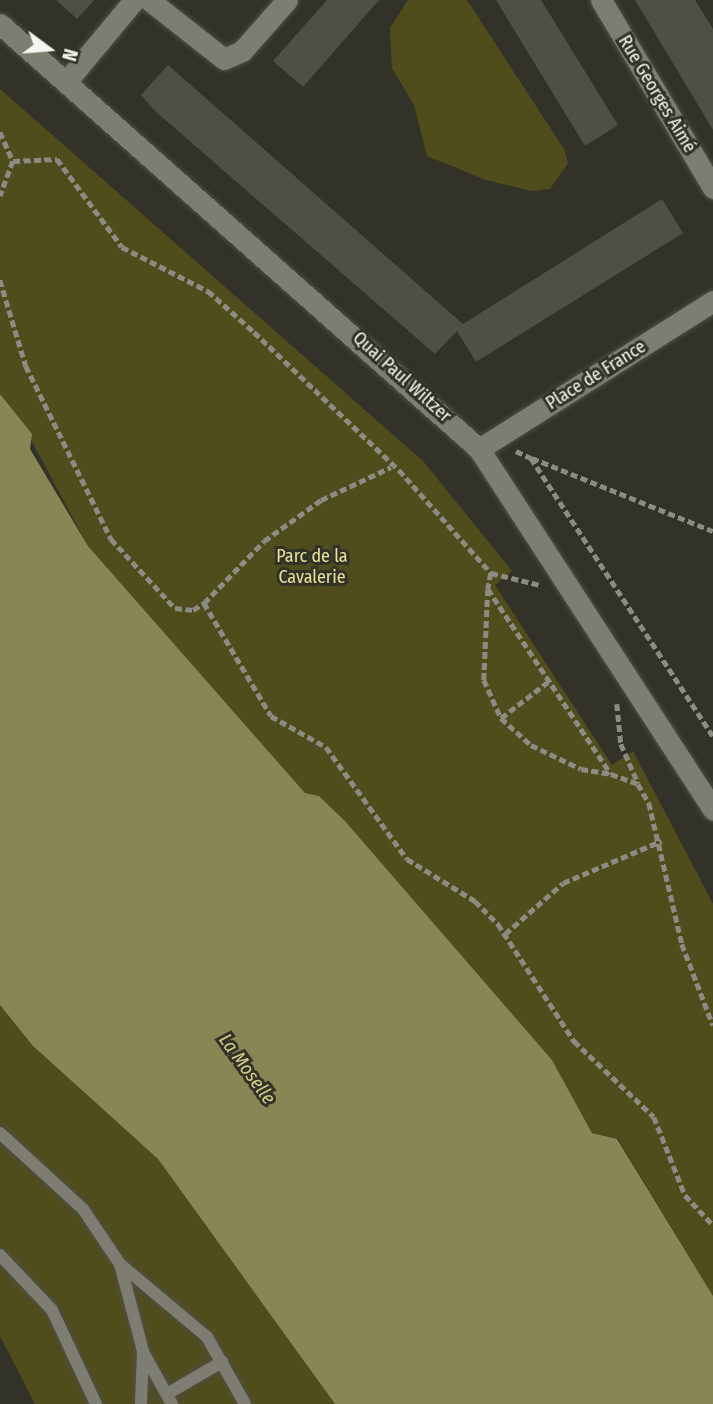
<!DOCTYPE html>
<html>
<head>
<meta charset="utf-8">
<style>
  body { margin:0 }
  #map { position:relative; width:713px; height:1404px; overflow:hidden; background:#333229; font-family:"Fira Sans Condensed",sans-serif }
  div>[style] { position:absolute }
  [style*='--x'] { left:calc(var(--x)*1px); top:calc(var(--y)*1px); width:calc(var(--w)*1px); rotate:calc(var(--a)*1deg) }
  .green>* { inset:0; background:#504d1d }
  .water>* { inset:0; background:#888655 }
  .building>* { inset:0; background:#4f4f45 }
  .path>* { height:4.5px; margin-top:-2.25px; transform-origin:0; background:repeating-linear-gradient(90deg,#8c8c84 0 7px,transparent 0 10.5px) }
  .roads { filter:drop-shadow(0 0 2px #4f4f47) drop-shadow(0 0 2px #4f4f47) }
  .lane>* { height:12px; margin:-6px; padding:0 6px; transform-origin:6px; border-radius:6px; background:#7d7d72 }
  .street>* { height:21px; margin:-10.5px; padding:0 10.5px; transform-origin:10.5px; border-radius:10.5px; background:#7d7d72 }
  .secondary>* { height:21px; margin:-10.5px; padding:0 10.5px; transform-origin:10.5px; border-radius:10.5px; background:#7d7d72 }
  span { translate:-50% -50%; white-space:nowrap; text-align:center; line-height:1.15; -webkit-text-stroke:6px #333229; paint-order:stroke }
  .street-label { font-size:18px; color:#f5f5ef }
  .park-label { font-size:18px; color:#e7e396 }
  .water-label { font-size:19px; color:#d5d184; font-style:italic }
  .north { position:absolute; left:14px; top:14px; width:70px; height:70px; -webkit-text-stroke:5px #333229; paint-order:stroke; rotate:106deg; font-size:19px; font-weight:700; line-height:28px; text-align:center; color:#f5f5ef }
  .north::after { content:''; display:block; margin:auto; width:24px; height:32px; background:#f5f5ef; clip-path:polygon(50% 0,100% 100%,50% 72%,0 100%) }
</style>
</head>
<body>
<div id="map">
  <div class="green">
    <div style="clip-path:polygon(408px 0,467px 0,564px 149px,568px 163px,550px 189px,532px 191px,486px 180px,427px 156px,414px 105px,392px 68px,390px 28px)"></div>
    <div style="clip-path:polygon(0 89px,423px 461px,512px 571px,495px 585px,612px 765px,633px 751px,713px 904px,713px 1296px,618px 1139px,592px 1133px,552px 1060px,345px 821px,319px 796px,305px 793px,88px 546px,22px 423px,0 394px)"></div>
    <div style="clip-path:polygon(0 1005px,33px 1046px,158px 1159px,335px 1404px,35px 1404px,0 1336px)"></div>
  </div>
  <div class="water">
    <div style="clip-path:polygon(0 394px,32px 434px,30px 449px,88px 546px,305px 793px,319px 796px,345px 821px,552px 1060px,592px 1133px,617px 1139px,713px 1296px,713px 1404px,335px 1404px,158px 1159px,33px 1046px,0 1005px)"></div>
  </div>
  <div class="building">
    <div style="clip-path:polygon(56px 0,94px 0,77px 19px)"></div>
    <div style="clip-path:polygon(327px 0,379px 0,303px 87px,273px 61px)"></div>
    <div style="clip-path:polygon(496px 0,541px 0,618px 125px,585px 146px)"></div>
    <div style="clip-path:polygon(635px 0,695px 0,713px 29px,713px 130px)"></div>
    <div style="clip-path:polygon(168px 65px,463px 324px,662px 199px,683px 233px,476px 362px,457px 331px,435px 354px,155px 111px,141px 95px)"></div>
  </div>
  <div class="path">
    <div style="--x:0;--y:132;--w:32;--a:66"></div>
    <div style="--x:13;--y:161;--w:37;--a:110"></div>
    <div style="--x:13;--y:161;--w:44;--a:-2.6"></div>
    <div style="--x:57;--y:159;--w:109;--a:53.5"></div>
    <div style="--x:122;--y:247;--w:97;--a:27.1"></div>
    <div style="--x:208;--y:291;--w:62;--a:41.7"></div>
    <div style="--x:254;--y:332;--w:200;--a:43.6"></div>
    <div style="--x:399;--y:470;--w:138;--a:48.2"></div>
    <div style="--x:491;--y:573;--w:16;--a:101"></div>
    <div style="--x:488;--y:589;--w:222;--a:56.4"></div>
    <div style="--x:611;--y:774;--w:29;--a:20"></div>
    <div style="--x:638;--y:784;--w:22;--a:60"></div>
    <div style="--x:649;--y:803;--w:145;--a:76.8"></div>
    <div style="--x:682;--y:944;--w:87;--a:69.1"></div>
    <div style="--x:0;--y:280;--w:90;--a:73.2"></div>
    <div style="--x:26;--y:366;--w:193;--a:63.8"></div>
    <div style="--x:111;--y:539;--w:94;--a:47.2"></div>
    <div style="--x:175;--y:608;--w:18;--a:6"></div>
    <div style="--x:193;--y:610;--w:13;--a:-32"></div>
    <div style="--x:204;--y:603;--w:131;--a:59.3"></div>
    <div style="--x:271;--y:716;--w:63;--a:29.4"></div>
    <div style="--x:326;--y:747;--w:138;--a:54.1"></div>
    <div style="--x:407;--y:859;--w:80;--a:31.7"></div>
    <div style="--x:475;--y:901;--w:33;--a:45"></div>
    <div style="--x:498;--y:924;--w:140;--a:57"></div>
    <div style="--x:574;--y:1041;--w:110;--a:43.5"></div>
    <div style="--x:654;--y:1117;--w:84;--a:68.3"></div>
    <div style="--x:685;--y:1195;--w:41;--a:47"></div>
    <div style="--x:516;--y:451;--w:17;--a:25"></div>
    <div style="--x:531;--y:458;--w:332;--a:56.8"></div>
    <div style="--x:532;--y:458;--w:195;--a:22"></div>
    <div style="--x:491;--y:573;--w:50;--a:13.8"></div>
    <div style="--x:488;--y:589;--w:91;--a:92.5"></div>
    <div style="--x:484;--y:680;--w:42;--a:65.9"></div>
    <div style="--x:501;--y:718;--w:40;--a:42"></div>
    <div style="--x:531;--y:745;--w:55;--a:25.6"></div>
    <div style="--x:581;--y:769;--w:30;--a:9"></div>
    <div style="--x:204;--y:603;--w:86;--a:-45.9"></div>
    <div style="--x:264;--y:541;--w:70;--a:-35.7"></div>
    <div style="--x:321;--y:500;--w:77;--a:-25.2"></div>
    <div style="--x:617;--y:704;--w:40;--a:84.3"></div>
    <div style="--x:621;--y:744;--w:43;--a:66.4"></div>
    <div style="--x:501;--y:718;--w:61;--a:-37.6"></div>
    <div style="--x:505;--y:934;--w:77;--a:-41.3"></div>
    <div style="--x:563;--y:883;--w:107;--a:-23.2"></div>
  </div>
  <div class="roads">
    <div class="lane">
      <div style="--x:0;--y:1133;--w:113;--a:42.5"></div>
      <div style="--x:83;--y:1209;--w:66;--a:56.1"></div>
      <div style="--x:120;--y:1264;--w:114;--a:40"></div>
      <div style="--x:207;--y:1337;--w:77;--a:60.4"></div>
      <div style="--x:0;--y:1255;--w:76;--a:46.6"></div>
      <div style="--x:52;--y:1310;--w:104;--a:64.9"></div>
      <div style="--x:120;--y:1264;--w:90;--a:75.2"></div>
      <div style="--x:143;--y:1351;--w:53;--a:92.2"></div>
      <div style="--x:143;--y:1352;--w:60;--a:60.9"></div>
      <div style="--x:167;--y:1394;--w:64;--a:-30.2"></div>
    </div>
    <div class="street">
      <div style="--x:149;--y:0;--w:95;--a:38.2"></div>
      <div style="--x:224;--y:59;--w:20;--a:-24"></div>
      <div style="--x:242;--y:51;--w:68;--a:-48.6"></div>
      <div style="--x:601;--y:0;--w:219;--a:59.2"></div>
      <div style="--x:66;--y:82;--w:107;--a:-50.3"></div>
      <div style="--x:479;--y:449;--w:277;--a:-32.3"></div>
    </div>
    <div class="secondary">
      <div style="--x:0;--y:24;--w:640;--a:41.58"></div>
      <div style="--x:479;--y:449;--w:430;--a:57"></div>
    </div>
  </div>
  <div class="street-label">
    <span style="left:657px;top:94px;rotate:59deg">Rue Georges Aimé</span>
    <span style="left:596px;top:375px;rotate:-32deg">Place de France</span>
    <span style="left:402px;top:377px;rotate:42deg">Quai Paul Wiltzer</span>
  </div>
  <div class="park-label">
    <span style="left:312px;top:567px">Parc de la<br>Cavalerie</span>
  </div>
  <div class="water-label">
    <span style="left:247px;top:1069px;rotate:54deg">La Moselle</span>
  </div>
  <div class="north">N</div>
</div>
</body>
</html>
